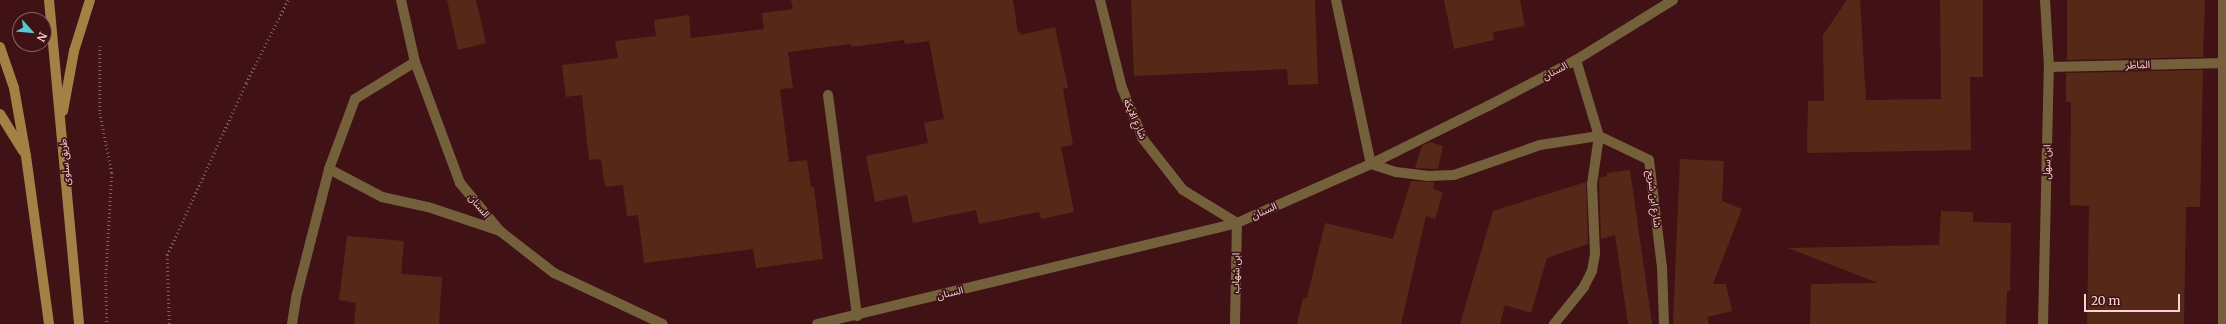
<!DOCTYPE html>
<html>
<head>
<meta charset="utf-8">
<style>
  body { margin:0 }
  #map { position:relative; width:2226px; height:324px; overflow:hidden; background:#411215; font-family:Merriweather,"Noto Sans Arabic",serif }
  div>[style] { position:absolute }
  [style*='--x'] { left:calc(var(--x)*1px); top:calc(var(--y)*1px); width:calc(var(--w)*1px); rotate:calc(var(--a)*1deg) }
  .building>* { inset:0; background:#562818 }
  .path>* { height:2.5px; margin-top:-1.25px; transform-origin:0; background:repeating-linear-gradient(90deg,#875e5f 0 1px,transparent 0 4px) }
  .service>* { height:10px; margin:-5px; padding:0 5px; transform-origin:5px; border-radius:5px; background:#75603c }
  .minor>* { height:10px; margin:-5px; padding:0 5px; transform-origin:5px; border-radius:5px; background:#75603c }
  .secondary>* { height:10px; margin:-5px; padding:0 5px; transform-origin:5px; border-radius:5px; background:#a38145 }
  span { translate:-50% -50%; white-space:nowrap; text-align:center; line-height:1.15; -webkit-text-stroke:3.5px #411215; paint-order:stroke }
  .street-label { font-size:10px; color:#f7d7d6 }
  .north { position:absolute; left:12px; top:12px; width:40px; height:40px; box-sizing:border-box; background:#411215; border:1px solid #8a6162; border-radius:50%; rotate:117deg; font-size:11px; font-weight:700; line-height:16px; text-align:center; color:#f7d7d6 }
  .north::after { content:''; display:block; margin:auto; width:14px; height:18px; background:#51ccd3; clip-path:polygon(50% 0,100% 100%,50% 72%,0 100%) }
  .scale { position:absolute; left:2084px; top:294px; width:96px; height:18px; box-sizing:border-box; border:2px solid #f7d7d6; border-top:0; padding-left:5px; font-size:12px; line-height:14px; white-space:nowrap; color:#f7d7d6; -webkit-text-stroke:3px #411215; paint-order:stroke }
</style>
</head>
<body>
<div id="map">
  <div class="building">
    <div style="clip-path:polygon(447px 0,476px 0,486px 43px,458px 50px)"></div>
    <div style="clip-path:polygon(791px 0,1013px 0,1018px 33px,1021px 32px,1021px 35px,1055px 27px,1068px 88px,1063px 89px,1073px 145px,1061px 147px,1074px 212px,1041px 219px,1039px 212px,979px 224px,976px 210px,913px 223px,907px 195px,875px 202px,866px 156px,928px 143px,924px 123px,944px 119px,929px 41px,905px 44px,904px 40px,851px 47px,851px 44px,788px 52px,793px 88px,780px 89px,789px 162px,807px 160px,811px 187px,814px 187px,823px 259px,756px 268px,753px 249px,644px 263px,638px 215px,627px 216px,623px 185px,605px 187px,601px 159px,589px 160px,582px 95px,566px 97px,562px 65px,618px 58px,615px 41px,656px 36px,654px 20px,689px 15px,691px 38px,764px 29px,762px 13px,793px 9px)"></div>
    <div style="clip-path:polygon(1131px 0,1315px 0,1318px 84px,1288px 85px,1287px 69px,1134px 76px)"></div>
    <div style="clip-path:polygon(1444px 0,1520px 0,1525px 26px,1493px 32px,1494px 40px,1454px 49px)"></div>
    <div style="clip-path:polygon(1847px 0,1860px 0,1866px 100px,1941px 99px,1940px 0,1983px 0,1983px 77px,1970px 77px,1971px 150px,1807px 153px,1808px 101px,1824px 101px,1823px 35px)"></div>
    <div style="clip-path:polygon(2067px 0,2205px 0,2203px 57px,2067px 60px)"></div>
    <div style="clip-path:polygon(2203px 70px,2200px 207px,2186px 207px,2184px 324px,2087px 324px,2089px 206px,2070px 205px,2071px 102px,2066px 102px,2066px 73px)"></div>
    <div style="clip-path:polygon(1430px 142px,1443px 146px,1438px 169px,1415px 168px,1422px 146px)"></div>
    <div style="clip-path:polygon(1680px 159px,1724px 161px,1722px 201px,1742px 209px,1713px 284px,1726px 284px,1732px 311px,1707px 317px,1709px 324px,1673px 324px)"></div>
    <div style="clip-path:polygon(1630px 170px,1652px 324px,1628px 324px,1615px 235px,1601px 239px,1599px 178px,1607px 176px,1607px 173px)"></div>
    <div style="clip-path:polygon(1411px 181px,1434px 182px,1433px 189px,1443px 192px,1435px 219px,1426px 216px,1401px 324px,1297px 324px,1303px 298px,1307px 298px,1325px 223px,1393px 239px)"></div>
    <div style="clip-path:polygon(1586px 182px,1588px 244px,1547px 258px,1531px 313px,1505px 305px,1500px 324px,1460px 324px,1493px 211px)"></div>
    <div style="clip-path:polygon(1941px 211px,1973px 212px,1973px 222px,2011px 223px,2010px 291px,2007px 291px,2006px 324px,1810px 324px,1811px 284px,1878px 283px,1788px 248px,1939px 245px)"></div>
    <div style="clip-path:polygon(347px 236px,404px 241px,401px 274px,442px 277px,439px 324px,354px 324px,356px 303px,339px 300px)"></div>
  </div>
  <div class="path">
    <div style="--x:100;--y:46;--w:67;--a:90"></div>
    <div style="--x:100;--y:113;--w:61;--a:78.7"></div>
    <div style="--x:112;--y:173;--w:104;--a:93.3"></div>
    <div style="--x:106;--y:277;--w:47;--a:88.8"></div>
    <div style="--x:169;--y:324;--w:69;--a:-91.7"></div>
    <div style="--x:167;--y:255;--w:189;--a:-65.3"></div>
    <div style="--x:246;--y:83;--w:93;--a:-63.2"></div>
  </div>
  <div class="service">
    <div style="--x:1336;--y:0;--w:168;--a:78"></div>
    <div style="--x:1371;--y:164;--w:26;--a:18"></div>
    <div style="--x:1396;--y:172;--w:31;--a:7"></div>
    <div style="--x:1427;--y:176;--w:27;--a:-2"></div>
    <div style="--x:1454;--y:175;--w:91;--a:-19.2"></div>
    <div style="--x:1540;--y:145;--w:60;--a:-8.7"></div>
    <div style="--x:1599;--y:136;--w:49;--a:98.3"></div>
    <div style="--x:1592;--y:184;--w:70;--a:87.5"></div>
    <div style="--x:1595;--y:254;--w:17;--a:100"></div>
    <div style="--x:1592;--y:271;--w:18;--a:117"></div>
    <div style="--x:1584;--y:287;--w:48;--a:129"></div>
    <div style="--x:828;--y:95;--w:223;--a:82.5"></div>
    <div style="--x:329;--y:169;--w:60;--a:27.8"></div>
    <div style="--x:382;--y:197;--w:47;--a:12.3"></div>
    <div style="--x:428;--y:207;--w:76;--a:18.4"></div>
    <div style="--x:292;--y:324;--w:30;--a:-81"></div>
    <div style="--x:297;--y:294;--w:129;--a:-75.6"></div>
    <div style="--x:329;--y:169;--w:75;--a:-69.6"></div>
    <div style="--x:355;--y:99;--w:70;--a:-31.7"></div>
  </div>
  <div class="minor">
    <div style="--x:401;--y:0;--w:64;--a:77.3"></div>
    <div style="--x:415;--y:62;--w:129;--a:69.6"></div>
    <div style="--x:460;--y:183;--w:62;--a:50.2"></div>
    <div style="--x:500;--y:231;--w:68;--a:37.9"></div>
    <div style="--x:554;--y:273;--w:120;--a:25.1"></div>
    <div style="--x:1100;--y:0;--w:91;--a:76"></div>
    <div style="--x:1122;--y:88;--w:55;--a:67.6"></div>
    <div style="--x:1143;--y:139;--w:65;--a:51.9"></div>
    <div style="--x:1183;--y:190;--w:63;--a:31.4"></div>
    <div style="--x:2223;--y:0;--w:324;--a:90"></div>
    <div style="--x:1576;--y:60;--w:79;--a:73.2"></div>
    <div style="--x:1599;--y:136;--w:55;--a:25.6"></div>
    <div style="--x:1649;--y:160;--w:108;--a:83.1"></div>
    <div style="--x:1662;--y:267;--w:57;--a:88"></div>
    <div style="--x:2049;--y:67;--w:177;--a:-1.3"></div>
    <div style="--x:817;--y:324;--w:432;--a:-13.5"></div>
    <div style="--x:1237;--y:223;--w:146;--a:-23.8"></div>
    <div style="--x:1371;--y:164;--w:131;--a:-26.4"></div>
    <div style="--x:1488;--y:106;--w:99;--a:-27.6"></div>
    <div style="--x:1576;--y:60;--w:114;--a:-31.7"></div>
    <div style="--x:1235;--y:324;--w:101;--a:-88.9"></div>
    <div style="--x:2043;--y:324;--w:257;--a:-88.7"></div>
    <div style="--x:2049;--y:67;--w:67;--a:-93.4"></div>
  </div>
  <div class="secondary">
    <div style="--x:49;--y:0;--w:325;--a:84.7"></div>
    <div style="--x:0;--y:47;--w:43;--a:71.1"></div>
    <div style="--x:14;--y:88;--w:69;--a:80"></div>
    <div style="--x:26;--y:156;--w:170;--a:82.2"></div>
    <div style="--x:63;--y:111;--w:61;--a:-79.6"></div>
    <div style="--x:74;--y:51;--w:53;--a:-72.6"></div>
    <div style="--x:0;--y:114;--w:44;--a:58.1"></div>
  </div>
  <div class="street-label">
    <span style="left:2138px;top:65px;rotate:-1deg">الماطر</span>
    <span style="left:1555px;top:71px;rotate:-28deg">السنان</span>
    <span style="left:1135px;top:119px;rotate:66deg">شارع الايكة</span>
    <span style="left:65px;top:162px;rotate:-95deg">طريق سلوى</span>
    <span style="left:2047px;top:162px;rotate:-89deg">ابن سهل</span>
    <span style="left:1654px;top:199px;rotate:83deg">شارع ابن شريح</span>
    <span style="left:479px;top:206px;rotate:50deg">السنان</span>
    <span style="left:1264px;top:211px;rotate:-24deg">السنان</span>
    <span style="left:1236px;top:273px;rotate:-89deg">ابن شهاب</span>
    <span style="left:950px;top:293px;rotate:-14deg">السنان</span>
  </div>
  <div class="north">N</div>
  <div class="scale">20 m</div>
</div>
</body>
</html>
